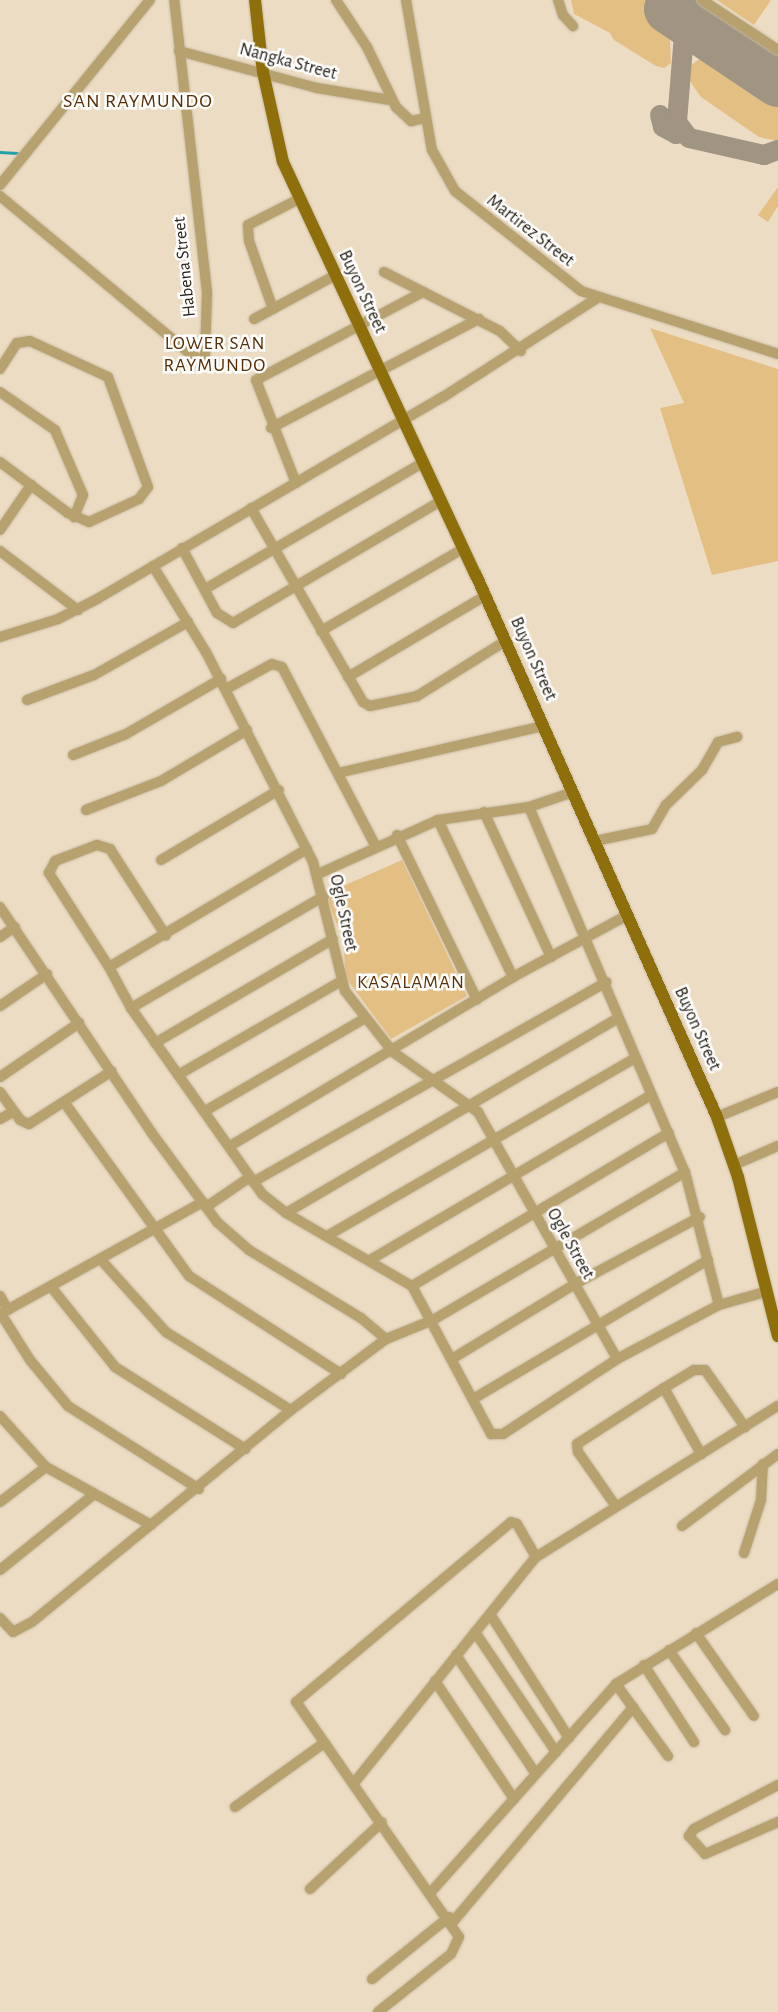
<!DOCTYPE html>
<html>
<head>
<meta charset="utf-8">
<style>
  body { margin:0 }
  #map { position:relative; width:778px; height:2012px; overflow:hidden; background:#ecdcc3; font-family:"Alegreya Sans",sans-serif }
  div>[style] { position:absolute }
  [style*='--x'] { left:calc(var(--x)*1px); top:calc(var(--y)*1px); width:calc(var(--w)*1px); rotate:calc(var(--a)*1deg) }
  .green>* { inset:0; background:#e4bf84 }
  .stream>* { height:2.5px; margin:-1.25px; padding:0 1.25px; transform-origin:1.25px; border-radius:1.25px; background:#23a1a8 }
  .taxiway>* { height:20px; margin:-10px; padding:0 10px; transform-origin:10px; border-radius:10px; background:#a09482 }
  .runway>* { height:50px; margin:-25px; padding:0 25px; transform-origin:25px; border-radius:25px; background:#a09482 }
  .roads { filter:drop-shadow(0 0 1px #c9bba4) drop-shadow(0 0 1px #c9bba4) }
  .minor>* { height:10px; margin:-5px; padding:0 5px; transform-origin:5px; border-radius:5px; background:#b7a26f }
  .major>* { height:12px; margin:-6px; padding:0 6px; transform-origin:6px; border-radius:6px; background:#8e6f0b }
  span { translate:-50% -50%; white-space:nowrap; text-align:center; line-height:1.15; -webkit-text-stroke:5px #fff; paint-order:stroke }
  .street-label { font-size:18px; color:#282219 }
  .neighbourhood-label { font-size:19px; color:#592e06; letter-spacing:1px }
  .quarter-label { font-size:20px; color:#592e06; letter-spacing:1px }
</style>
</head>
<body>
<div id="map">
  <div class="green">
    <div style="clip-path:polygon(571px 0,675px 0,661px 23px,670px 39px,671px 63px,664px 68px,656px 66px,614px 40px,610px 33px,574px 14px)"></div>
    <div style="clip-path:polygon(687px 0,778px 55px,778px 60px)"></div>
    <div style="clip-path:polygon(717px 0,771px 0,754px 25px)"></div>
    <div style="clip-path:polygon(706px 54px,778px 101px,778px 141px,759px 137px,701px 97px,690px 81px,690px 66px)"></div>
    <div style="clip-path:polygon(778px 187px,778px 206px,768px 222px,758px 215px)"></div>
    <div style="clip-path:polygon(650px 328px,778px 369px,778px 561px,712px 575px,660px 408px,684px 403px)"></div>
    <div style="clip-path:polygon(402px 860px,467px 996px,391px 1039px,346px 978px,343px 940px,325px 894px)"></div>
  </div>
  <div class="stream">
    <div style="--x:0;--y:152;--w:17;--a:3"></div>
  </div>
  <div class="taxiway">
    <div style="--x:660;--y:115;--w:12;--a:76"></div>
    <div style="--x:663;--y:127;--w:15;--a:28"></div>
    <div style="--x:676;--y:134;--w:99;--a:-85.4"></div>
    <div style="--x:684;--y:35;--w:11;--a:-10"></div>
    <div style="--x:695;--y:33;--w:23;--a:20"></div>
    <div style="--x:676;--y:121;--w:21;--a:53"></div>
    <div style="--x:689;--y:138;--w:77;--a:12.8"></div>
    <div style="--x:764;--y:155;--w:15;--a:-20"></div>
  </div>
  <div class="runway">
    <div style="--x:669;--y:9;--w:131;--a:33.8"></div>
  </div>
  <div class="roads">
    <div class="minor">
      <div style="--x:336;--y:0;--w:56;--a:56.6"></div>
      <div style="--x:367;--y:47;--w:67;--a:64.2"></div>
      <div style="--x:396;--y:107;--w:21;--a:43"></div>
      <div style="--x:411;--y:121;--w:15;--a:-11"></div>
      <div style="--x:406;--y:0;--w:152;--a:80.2"></div>
      <div style="--x:432;--y:150;--w:47;--a:60.7"></div>
      <div style="--x:455;--y:191;--w:161;--a:38.4"></div>
      <div style="--x:581;--y:291;--w:207;--a:17.7"></div>
      <div style="--x:558;--y:0;--w:16;--a:72"></div>
      <div style="--x:563;--y:15;--w:15;--a:48"></div>
      <div style="--x:702;--y:0;--w:91;--a:33.3"></div>
      <div style="--x:179;--y:51;--w:143;--a:15"></div>
      <div style="--x:317;--y:88;--w:74;--a:9.3"></div>
      <div style="--x:0;--y:185;--w:238;--a:-51"></div>
      <div style="--x:0;--y:196;--w:243;--a:39.7"></div>
      <div style="--x:187;--y:351;--w:14;--a:36"></div>
      <div style="--x:198;--y:359;--w:7;--a:-16"></div>
      <div style="--x:205;--y:357;--w:65;--a:-88.2"></div>
      <div style="--x:207;--y:292;--w:294;--a:-96.4"></div>
      <div style="--x:384;--y:272;--w:130;--a:27"></div>
      <div style="--x:500;--y:331;--w:29;--a:44"></div>
      <div style="--x:273;--y:309;--w:72;--a:-109.4"></div>
      <div style="--x:249;--y:241;--w:16;--a:-94"></div>
      <div style="--x:248;--y:225;--w:57;--a:-27"></div>
      <div style="--x:254;--y:319;--w:91;--a:-28.3"></div>
      <div style="--x:0;--y:369;--w:31;--a:-57"></div>
      <div style="--x:17;--y:343;--w:13;--a:-9"></div>
      <div style="--x:30;--y:341;--w:86;--a:24.8"></div>
      <div style="--x:108;--y:377;--w:117;--a:70"></div>
      <div style="--x:148;--y:487;--w:15;--a:127"></div>
      <div style="--x:139;--y:499;--w:55;--a:155.3"></div>
      <div style="--x:89;--y:522;--w:23;--a:-157"></div>
      <div style="--x:68;--y:513;--w:85;--a:-143.1"></div>
      <div style="--x:0;--y:392;--w:67;--a:34.6"></div>
      <div style="--x:55;--y:430;--w:71;--a:66.7"></div>
      <div style="--x:83;--y:495;--w:24;--a:112"></div>
      <div style="--x:271;--y:428;--w:235;--a:-27.7"></div>
      <div style="--x:296;--y:483;--w:110;--a:-111.2"></div>
      <div style="--x:256;--y:380;--w:189;--a:-27.8"></div>
      <div style="--x:251;--y:508;--w:224;--a:60"></div>
      <div style="--x:363;--y:702;--w:8;--a:30"></div>
      <div style="--x:370;--y:706;--w:48;--a:-12"></div>
      <div style="--x:417;--y:696;--w:102;--a:-31.8"></div>
      <div style="--x:0;--y:530;--w:55;--a:-55.4"></div>
      <div style="--x:182;--y:548;--w:74;--a:61.7"></div>
      <div style="--x:217;--y:613;--w:19;--a:32"></div>
      <div style="--x:233;--y:623;--w:241;--a:-30.4"></div>
      <div style="--x:0;--y:551;--w:98;--a:37.1"></div>
      <div style="--x:153;--y:566;--w:101;--a:58.4"></div>
      <div style="--x:206;--y:652;--w:236;--a:63"></div>
      <div style="--x:313;--y:862;--w:133;--a:76.1"></div>
      <div style="--x:345;--y:991;--w:78;--a:51.8"></div>
      <div style="--x:393;--y:1052;--w:104;--a:35.2"></div>
      <div style="--x:478;--y:1112;--w:283;--a:60.6"></div>
      <div style="--x:205;--y:589;--w:253;--a:-30.1"></div>
      <div style="--x:321;--y:631;--w:165;--a:-30.1"></div>
      <div style="--x:0;--y:637;--w:61;--a:-17.2"></div>
      <div style="--x:58;--y:619;--w:44;--a:-27.1"></div>
      <div style="--x:97;--y:599;--w:401;--a:-30.3"></div>
      <div style="--x:443;--y:397;--w:183;--a:-32.7"></div>
      <div style="--x:348;--y:677;--w:159;--a:-30.6"></div>
      <div style="--x:226;--y:689;--w:52;--a:-28.5"></div>
      <div style="--x:272;--y:664;--w:10;--a:17"></div>
      <div style="--x:282;--y:667;--w:201;--a:62.4"></div>
      <div style="--x:27;--y:700;--w:72;--a:-20.5"></div>
      <div style="--x:94;--y:675;--w:108;--a:-29.4"></div>
      <div style="--x:73;--y:755;--w:57;--a:-21.6"></div>
      <div style="--x:126;--y:734;--w:110;--a:-30.1"></div>
      <div style="--x:338;--y:773;--w:210;--a:-12.9"></div>
      <div style="--x:529;--y:807;--w:397;--a:66.9"></div>
      <div style="--x:685;--y:1172;--w:137;--a:75.7"></div>
      <div style="--x:86;--y:810;--w:80;--a:-21.1"></div>
      <div style="--x:161;--y:781;--w:100;--a:-30.7"></div>
      <div style="--x:484;--y:812;--w:160;--a:65.2"></div>
      <div style="--x:438;--y:820;--w:174;--a:64.5"></div>
      <div style="--x:397;--y:835;--w:183;--a:64.1"></div>
      <div style="--x:595;--y:841;--w:58;--a:-11.9"></div>
      <div style="--x:652;--y:829;--w:28;--a:-60"></div>
      <div style="--x:666;--y:805;--w:50;--a:-44.2"></div>
      <div style="--x:702;--y:770;--w:32;--a:-60"></div>
      <div style="--x:718;--y:742;--w:20;--a:-15"></div>
      <div style="--x:307;--y:849;--w:230;--a:149.2"></div>
      <div style="--x:109;--y:967;--w:47;--a:61.8"></div>
      <div style="--x:131;--y:1008;--w:228;--a:54.8"></div>
      <div style="--x:262;--y:1194;--w:31;--a:38"></div>
      <div style="--x:286;--y:1213;--w:146;--a:30.1"></div>
      <div style="--x:412;--y:1286;--w:168;--a:61.9"></div>
      <div style="--x:491;--y:1434;--w:12;--a:0"></div>
      <div style="--x:503;--y:1434;--w:136;--a:-33.3"></div>
      <div style="--x:617;--y:1359;--w:115;--a:-27.9"></div>
      <div style="--x:719;--y:1305;--w:48;--a:-15.8"></div>
      <div style="--x:161;--y:860;--w:137;--a:-30.7"></div>
      <div style="--x:318;--y:874;--w:132;--a:-24.2"></div>
      <div style="--x:438;--y:820;--w:92;--a:-8.1"></div>
      <div style="--x:529;--y:807;--w:46;--a:-18.8"></div>
      <div style="--x:0;--y:907;--w:271;--a:56.1"></div>
      <div style="--x:151;--y:1132;--w:112;--a:53.7"></div>
      <div style="--x:217;--y:1222;--w:43;--a:41.2"></div>
      <div style="--x:249;--y:1250;--w:131;--a:31.3"></div>
      <div style="--x:361;--y:1318;--w:33;--a:40"></div>
      <div style="--x:0;--y:937;--w:18;--a:-34"></div>
      <div style="--x:109;--y:967;--w:112;--a:-122.6"></div>
      <div style="--x:49;--y:873;--w:13;--a:-63"></div>
      <div style="--x:55;--y:861;--w:45;--a:-20.9"></div>
      <div style="--x:97;--y:845;--w:14;--a:17"></div>
      <div style="--x:110;--y:849;--w:103;--a:57.2"></div>
      <div style="--x:0;--y:1006;--w:57;--a:-34.2"></div>
      <div style="--x:131;--y:1008;--w:223;--a:-30.1"></div>
      <div style="--x:155;--y:1043;--w:206;--a:-30.3"></div>
      <div style="--x:178;--y:1075;--w:187;--a:-29.9"></div>
      <div style="--x:0;--y:1077;--w:96;--a:-34.4"></div>
      <div style="--x:0;--y:1092;--w:34;--a:54"></div>
      <div style="--x:20;--y:1120;--w:10;--a:24"></div>
      <div style="--x:29;--y:1124;--w:98;--a:-32.6"></div>
      <div style="--x:64;--y:1102;--w:214;--a:54.3"></div>
      <div style="--x:189;--y:1276;--w:181;--a:32.8"></div>
      <div style="--x:205;--y:1111;--w:184;--a:-30.1"></div>
      <div style="--x:717;--y:1117;--w:66;--a:-22.3"></div>
      <div style="--x:0;--y:1119;--w:15;--a:-28"></div>
      <div style="--x:230;--y:1146;--w:330;--a:-30.8"></div>
      <div style="--x:513;--y:977;--w:128;--a:-28.4"></div>
      <div style="--x:734;--y:1165;--w:48;--a:-23.4"></div>
      <div style="--x:253;--y:1182;--w:406;--a:-29.5"></div>
      <div style="--x:206;--y:1207;--w:53;--a:-34.3"></div>
      <div style="--x:286;--y:1213;--w:384;--a:-30.4"></div>
      <div style="--x:327;--y:1236;--w:354;--a:-30"></div>
      <div style="--x:370;--y:1260;--w:324;--a:-30.4"></div>
      <div style="--x:102;--y:1261;--w:96;--a:48"></div>
      <div style="--x:166;--y:1332;--w:147;--a:32"></div>
      <div style="--x:412;--y:1286;--w:299;--a:-30.8"></div>
      <div style="--x:52;--y:1288;--w:101;--a:51.4"></div>
      <div style="--x:115;--y:1367;--w:154;--a:32.2"></div>
      <div style="--x:0;--y:1296;--w:16;--a:60"></div>
      <div style="--x:0;--y:1314;--w:232;--a:-28.9"></div>
      <div style="--x:1;--y:1314;--w:54;--a:57.8"></div>
      <div style="--x:30;--y:1360;--w:60;--a:50.4"></div>
      <div style="--x:68;--y:1406;--w:155;--a:32.4"></div>
      <div style="--x:452;--y:1359;--w:142;--a:-31.4"></div>
      <div style="--x:573;--y:1285;--w:144;--a:-28.2"></div>
      <div style="--x:664;--y:1388;--w:76;--a:60.7"></div>
      <div style="--x:473;--y:1399;--w:273;--a:-30.6"></div>
      <div style="--x:0;--y:1416;--w:69;--a:48"></div>
      <div style="--x:46;--y:1467;--w:120;--a:28.9"></div>
      <div style="--x:0;--y:1502;--w:58;--a:-37.3"></div>
      <div style="--x:615;--y:1505;--w:65;--a:-124.9"></div>
      <div style="--x:578;--y:1452;--w:8;--a:-97"></div>
      <div style="--x:577;--y:1444;--w:103;--a:-32.8"></div>
      <div style="--x:664;--y:1388;--w:35;--a:-31"></div>
      <div style="--x:694;--y:1370;--w:11;--a:0"></div>
      <div style="--x:705;--y:1370;--w:70;--a:54.9"></div>
      <div style="--x:682;--y:1526;--w:120;--a:-36.9"></div>
      <div style="--x:744;--y:1553;--w:56;--a:-72.2"></div>
      <div style="--x:761;--y:1500;--w:36;--a:-87"></div>
      <div style="--x:0;--y:1570;--w:119;--a:-38.9"></div>
      <div style="--x:490;--y:1614;--w:147;--a:57.5"></div>
      <div style="--x:0;--y:1618;--w:19;--a:47"></div>
      <div style="--x:13;--y:1632;--w:21;--a:-28"></div>
      <div style="--x:32;--y:1622;--w:335;--a:-39.3"></div>
      <div style="--x:291;--y:1410;--w:119;--a:-36.8"></div>
      <div style="--x:386;--y:1339;--w:51;--a:-22"></div>
      <div style="--x:433;--y:1320;--w:292;--a:-30.4"></div>
      <div style="--x:475;--y:1632;--w:145;--a:56"></div>
      <div style="--x:696;--y:1633;--w:101;--a:55.1"></div>
      <div style="--x:669;--y:1650;--w:98;--a:55"></div>
      <div style="--x:456;--y:1655;--w:143;--a:56.1"></div>
      <div style="--x:644;--y:1665;--w:92;--a:57"></div>
      <div style="--x:435;--y:1681;--w:142;--a:56.2"></div>
      <div style="--x:616;--y:1684;--w:89;--a:54.2"></div>
      <div style="--x:354;--y:1783;--w:290;--a:-51.2"></div>
      <div style="--x:536;--y:1557;--w:285;--a:-32"></div>
      <div style="--x:778;--y:1785;--w:95;--a:152.4"></div>
      <div style="--x:694;--y:1829;--w:9;--a:126"></div>
      <div style="--x:689;--y:1836;--w:24;--a:48"></div>
      <div style="--x:705;--y:1854;--w:80;--a:-23.7"></div>
      <div style="--x:235;--y:1807;--w:110;--a:-35.7"></div>
      <div style="--x:310;--y:1889;--w:98;--a:-42.9"></div>
      <div style="--x:431;--y:1892;--w:278;--a:-48.3"></div>
      <div style="--x:616;--y:1684;--w:190;--a:-31.7"></div>
      <div style="--x:452;--y:1923;--w:282;--a:-50"></div>
      <div style="--x:372;--y:1979;--w:99;--a:-38.8"></div>
      <div style="--x:378;--y:2012;--w:93;--a:-38.5"></div>
      <div style="--x:451;--y:1954;--w:19;--a:-65"></div>
      <div style="--x:459;--y:1937;--w:286;--a:-124.7"></div>
      <div style="--x:296;--y:1702;--w:280;--a:-39.9"></div>
      <div style="--x:511;--y:1522;--w:6;--a:18"></div>
      <div style="--x:517;--y:1524;--w:38;--a:60"></div>
    </div>
    <div class="major">
      <div style="--x:255;--y:0;--w:72;--a:83.7"></div>
      <div style="--x:263;--y:72;--w:92;--a:77.5"></div>
      <div style="--x:283;--y:162;--w:456;--a:65"></div>
      <div style="--x:476;--y:575;--w:593;--a:66.03"></div>
      <div style="--x:717;--y:1117;--w:64;--a:70.7"></div>
      <div style="--x:738;--y:1177;--w:164;--a:75.9"></div>
    </div>
  </div>
  <div class="street-label">
    <span style="left:288px;top:62px;rotate:15deg">Nangka Street</span>
    <span style="left:530px;top:231px;rotate:38deg">Martirez Street</span>
    <span style="left:185px;top:267px;rotate:-96deg">Habena Street</span>
    <span style="left:362px;top:292px;rotate:65deg">Buyon Street</span>
    <span style="left:533px;top:659px;rotate:66deg">Buyon Street</span>
    <span style="left:343px;top:913px;rotate:78deg">Ogle Street</span>
    <span style="left:697px;top:1029px;rotate:66deg">Buyon Street</span>
    <span style="left:570px;top:1244px;rotate:61deg">Ogle Street</span>
  </div>
  <div class="neighbourhood-label">
    <span style="left:215px;top:355px">LOWER SAN<br>RAYMUNDO</span>
    <span style="left:411px;top:983px">KASALAMAN</span>
  </div>
  <div class="quarter-label">
    <span style="left:138px;top:101px">SAN RAYMUNDO</span>
  </div>
</div>
</body>
</html>
